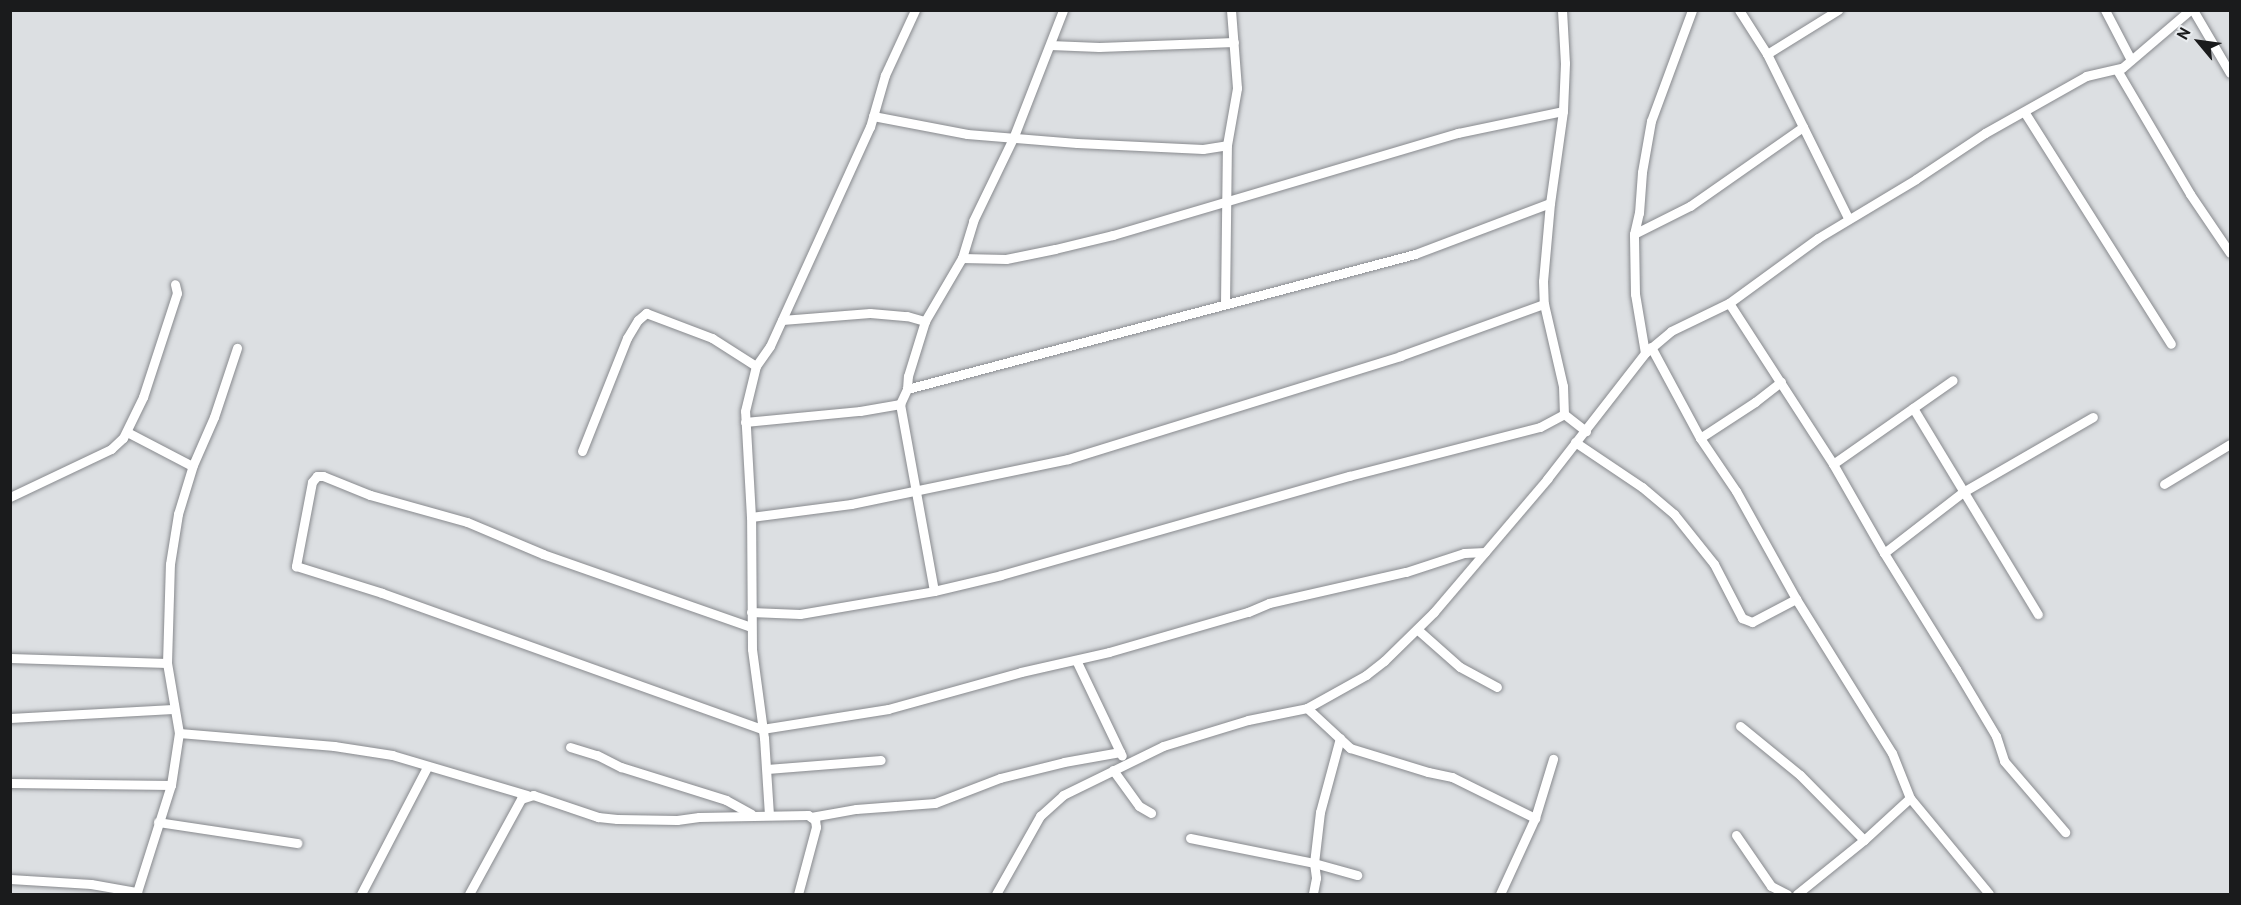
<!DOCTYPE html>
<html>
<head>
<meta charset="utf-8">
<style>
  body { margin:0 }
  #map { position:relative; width:2241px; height:905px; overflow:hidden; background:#dcdfe2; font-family:"PT Sans",sans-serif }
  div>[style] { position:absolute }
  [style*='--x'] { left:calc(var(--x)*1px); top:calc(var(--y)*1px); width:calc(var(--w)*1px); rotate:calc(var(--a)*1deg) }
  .roads { filter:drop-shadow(0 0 2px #888a8e) drop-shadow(0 0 2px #888a8e) }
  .minor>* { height:9px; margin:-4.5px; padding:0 4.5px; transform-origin:4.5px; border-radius:4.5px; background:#fff }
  span { translate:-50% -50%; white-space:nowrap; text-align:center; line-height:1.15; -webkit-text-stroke:4.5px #e9ecef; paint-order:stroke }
  .frame { position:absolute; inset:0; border:12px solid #1a1b1c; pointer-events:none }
  .north { position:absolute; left:2169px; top:12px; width:60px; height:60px; -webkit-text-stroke:4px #e9ecef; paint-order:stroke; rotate:299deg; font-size:16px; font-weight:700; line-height:24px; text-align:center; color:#1a1b1c }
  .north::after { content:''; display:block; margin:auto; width:21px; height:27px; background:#1a1b1c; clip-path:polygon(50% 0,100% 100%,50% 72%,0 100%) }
</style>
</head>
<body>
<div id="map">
  <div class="roads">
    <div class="minor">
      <div style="--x:1562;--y:10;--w:53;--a:86.8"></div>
      <div style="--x:1565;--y:63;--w:48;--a:92.4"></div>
      <div style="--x:1563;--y:111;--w:93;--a:98"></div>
      <div style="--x:1550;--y:203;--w:78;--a:95.1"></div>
      <div style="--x:1543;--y:281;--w:23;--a:88"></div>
      <div style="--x:1544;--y:304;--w:84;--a:77"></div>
      <div style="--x:1563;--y:386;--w:28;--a:88"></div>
      <div style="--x:1739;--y:10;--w:52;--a:57.5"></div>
      <div style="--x:1767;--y:54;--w:183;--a:63.7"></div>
      <div style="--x:2105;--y:10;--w:56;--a:62.5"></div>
      <div style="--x:2193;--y:10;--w:73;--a:59.6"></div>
      <div style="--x:1050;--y:45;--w:49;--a:2.3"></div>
      <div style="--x:1099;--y:47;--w:135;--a:-2.1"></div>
      <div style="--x:1767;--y:54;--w:84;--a:-31.8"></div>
      <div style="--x:2117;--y:70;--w:144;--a:59.5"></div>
      <div style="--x:2190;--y:194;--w:71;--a:55.9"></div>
      <div style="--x:2025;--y:113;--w:273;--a:57.7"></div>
      <div style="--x:873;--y:116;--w:96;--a:10.8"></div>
      <div style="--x:967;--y:134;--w:110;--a:4.7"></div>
      <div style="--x:1077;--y:143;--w:126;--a:2.7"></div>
      <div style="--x:1203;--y:149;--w:24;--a:-9"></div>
      <div style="--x:1634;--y:234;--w:63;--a:-26.6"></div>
      <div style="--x:1690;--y:206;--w:138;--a:-35"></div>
      <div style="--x:962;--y:258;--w:44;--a:1.3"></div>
      <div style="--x:1006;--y:259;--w:50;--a:-11.5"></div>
      <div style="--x:1055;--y:249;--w:60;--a:-13.6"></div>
      <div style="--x:1113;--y:235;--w:360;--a:-16.5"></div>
      <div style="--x:1458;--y:133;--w:107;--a:-11.8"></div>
      <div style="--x:1729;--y:303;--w:192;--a:57.1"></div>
      <div style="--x:1833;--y:464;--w:103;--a:60.2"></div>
      <div style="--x:1884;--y:553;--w:137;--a:58.2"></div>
      <div style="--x:1956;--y:669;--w:78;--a:59.2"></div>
      <div style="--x:1996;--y:736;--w:26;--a:72"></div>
      <div style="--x:2004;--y:761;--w:94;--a:49.3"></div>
      <div style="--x:1225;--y:304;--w:159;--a:-89.3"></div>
      <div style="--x:1227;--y:145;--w:58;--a:-80"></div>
      <div style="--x:1237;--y:88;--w:78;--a:-94.4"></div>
      <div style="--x:782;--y:320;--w:88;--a:-4.5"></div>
      <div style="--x:870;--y:313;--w:37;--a:5"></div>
      <div style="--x:907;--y:316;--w:19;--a:16"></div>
      <div style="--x:1651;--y:347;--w:103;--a:61.7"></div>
      <div style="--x:1700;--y:438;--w:64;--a:55.8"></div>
      <div style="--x:1736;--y:491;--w:124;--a:60.9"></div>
      <div style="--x:1796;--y:599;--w:181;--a:58.1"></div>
      <div style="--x:1892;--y:753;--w:48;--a:68.2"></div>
      <div style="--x:1910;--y:798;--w:124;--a:50.5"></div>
      <div style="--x:1645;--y:353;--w:60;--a:-99.6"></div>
      <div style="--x:1635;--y:294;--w:60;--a:-91"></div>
      <div style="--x:1634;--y:234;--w:22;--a:-77"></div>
      <div style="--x:1639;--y:213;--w:41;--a:-85.8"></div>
      <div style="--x:1642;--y:172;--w:52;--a:-80"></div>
      <div style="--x:1651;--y:121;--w:118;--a:-69.7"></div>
      <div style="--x:907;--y:389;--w:526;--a:-14.88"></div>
      <div style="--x:1415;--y:254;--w:144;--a:-20.7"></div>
      <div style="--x:1913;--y:408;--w:241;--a:58.8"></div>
      <div style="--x:1564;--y:414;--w:28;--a:38"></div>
      <div style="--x:745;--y:422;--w:116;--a:-5.5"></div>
      <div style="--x:860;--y:411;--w:41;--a:-9.9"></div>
      <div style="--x:127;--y:432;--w:73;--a:27.6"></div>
      <div style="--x:1700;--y:438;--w:66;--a:-33.2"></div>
      <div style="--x:1755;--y:402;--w:33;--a:-38"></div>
      <div style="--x:1575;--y:442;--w:81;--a:33.9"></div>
      <div style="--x:1642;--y:487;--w:42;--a:40.2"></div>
      <div style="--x:1674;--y:514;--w:64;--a:51.3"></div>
      <div style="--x:1714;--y:564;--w:61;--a:62.6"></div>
      <div style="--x:1742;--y:618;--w:11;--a:22"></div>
      <div style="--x:1752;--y:622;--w:50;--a:-27.6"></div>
      <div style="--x:582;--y:451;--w:122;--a:-68.3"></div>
      <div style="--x:627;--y:338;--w:21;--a:-59"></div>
      <div style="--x:638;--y:320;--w:11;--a:-41"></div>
      <div style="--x:646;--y:313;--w:71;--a:20.7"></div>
      <div style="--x:712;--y:338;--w:52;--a:32.5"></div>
      <div style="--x:1833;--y:464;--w:146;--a:-35"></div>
      <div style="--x:2164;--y:484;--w:77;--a:-31.2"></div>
      <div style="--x:10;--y:497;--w:112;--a:-25.4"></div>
      <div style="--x:111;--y:449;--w:16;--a:-43"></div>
      <div style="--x:123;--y:438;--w:46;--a:-64"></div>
      <div style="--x:143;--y:397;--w:109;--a:-71.9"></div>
      <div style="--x:177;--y:293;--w:9;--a:-103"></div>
      <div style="--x:751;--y:517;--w:101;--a:-7.4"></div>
      <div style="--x:851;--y:504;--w:222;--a:-11.7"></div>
      <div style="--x:1068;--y:459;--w:348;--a:-17.2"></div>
      <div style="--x:1400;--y:356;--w:153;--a:-19.9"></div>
      <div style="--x:1884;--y:553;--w:100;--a:-37.7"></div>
      <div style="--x:1963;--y:492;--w:150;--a:-30"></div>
      <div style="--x:934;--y:591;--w:190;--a:-100.3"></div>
      <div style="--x:900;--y:404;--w:17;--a:-65"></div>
      <div style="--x:907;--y:389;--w:13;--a:-86"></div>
      <div style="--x:908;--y:376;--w:58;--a:-72.8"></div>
      <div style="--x:925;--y:321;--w:73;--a:-59.6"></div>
      <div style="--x:962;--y:258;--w:39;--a:-73"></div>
      <div style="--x:973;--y:221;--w:94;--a:-64.2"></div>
      <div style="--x:1014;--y:136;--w:135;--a:-68.7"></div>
      <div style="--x:751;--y:612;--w:49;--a:2.3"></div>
      <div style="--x:800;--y:614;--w:136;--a:-9.7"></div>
      <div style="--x:934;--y:591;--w:69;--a:-13.4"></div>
      <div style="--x:1001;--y:575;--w:362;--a:-15.9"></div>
      <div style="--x:1349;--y:476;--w:197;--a:-14.4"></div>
      <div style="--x:1540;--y:427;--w:27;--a:-28"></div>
      <div style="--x:751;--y:627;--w:220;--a:-160.7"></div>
      <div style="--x:543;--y:554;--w:82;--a:-157.2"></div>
      <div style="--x:467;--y:522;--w:101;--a:-164.4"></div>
      <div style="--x:370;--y:495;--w:51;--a:-158"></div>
      <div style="--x:323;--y:476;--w:6;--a:180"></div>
      <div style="--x:317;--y:476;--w:8;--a:130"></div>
      <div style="--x:312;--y:482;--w:86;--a:100.8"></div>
      <div style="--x:296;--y:566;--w:90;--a:17.4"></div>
      <div style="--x:382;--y:593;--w:404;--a:19.7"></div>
      <div style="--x:762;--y:729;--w:128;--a:-9"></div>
      <div style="--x:888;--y:709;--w:138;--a:-15.5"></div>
      <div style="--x:1021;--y:672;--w:90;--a:-12.8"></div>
      <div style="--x:1109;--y:652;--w:145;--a:-16.1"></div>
      <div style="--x:1248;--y:612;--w:23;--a:-23"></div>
      <div style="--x:1269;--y:603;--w:140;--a:-12.8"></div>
      <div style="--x:1406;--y:572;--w:61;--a:-18.1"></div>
      <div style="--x:1464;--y:553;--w:21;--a:-3"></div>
      <div style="--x:1418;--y:630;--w:56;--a:41.4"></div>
      <div style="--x:1460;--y:667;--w:42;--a:28.4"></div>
      <div style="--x:10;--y:658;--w:157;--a:1.8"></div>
      <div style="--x:1076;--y:660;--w:106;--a:64.4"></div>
      <div style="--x:1307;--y:708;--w:59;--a:42.9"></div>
      <div style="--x:1350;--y:748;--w:82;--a:17.1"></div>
      <div style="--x:1428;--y:772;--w:25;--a:12"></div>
      <div style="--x:1452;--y:777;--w:93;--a:26.3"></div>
      <div style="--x:10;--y:718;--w:163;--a:-3.2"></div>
      <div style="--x:1740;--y:726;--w:77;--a:39.2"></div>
      <div style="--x:1800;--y:775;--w:91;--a:45.4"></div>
      <div style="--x:179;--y:733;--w:156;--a:4.8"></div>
      <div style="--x:334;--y:746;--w:59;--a:8.8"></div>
      <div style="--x:392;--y:755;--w:141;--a:16.5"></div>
      <div style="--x:1340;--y:738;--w:77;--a:105.1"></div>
      <div style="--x:1320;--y:812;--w:51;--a:96.7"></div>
      <div style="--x:1314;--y:863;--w:45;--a:15.6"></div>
      <div style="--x:570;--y:747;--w:28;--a:17"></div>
      <div style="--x:597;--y:755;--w:27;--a:27"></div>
      <div style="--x:621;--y:767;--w:110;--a:17.4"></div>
      <div style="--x:726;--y:800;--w:29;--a:29"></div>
      <div style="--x:767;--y:769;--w:114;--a:-4.5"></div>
      <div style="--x:1113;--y:770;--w:44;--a:54.2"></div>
      <div style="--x:1139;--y:806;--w:14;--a:30"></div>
      <div style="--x:10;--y:783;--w:161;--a:0.7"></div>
      <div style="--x:769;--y:815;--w:77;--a:-93.7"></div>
      <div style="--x:764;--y:738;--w:90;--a:-97.7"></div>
      <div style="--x:752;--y:649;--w:132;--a:-90.4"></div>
      <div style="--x:751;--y:517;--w:106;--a:-93.2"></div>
      <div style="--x:745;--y:411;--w:46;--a:-76.3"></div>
      <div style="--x:756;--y:366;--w:24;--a:-55"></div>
      <div style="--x:770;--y:346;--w:241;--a:-65.5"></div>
      <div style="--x:870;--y:127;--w:54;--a:-73.9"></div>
      <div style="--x:885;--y:75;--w:72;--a:-65.2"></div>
      <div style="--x:811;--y:817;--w:46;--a:-10.1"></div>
      <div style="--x:856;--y:809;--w:79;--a:-4.3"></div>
      <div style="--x:935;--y:803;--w:70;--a:-21"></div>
      <div style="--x:1000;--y:778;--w:66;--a:-14"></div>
      <div style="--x:1064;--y:762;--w:57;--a:-10.1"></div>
      <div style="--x:158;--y:822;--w:141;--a:8.6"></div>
      <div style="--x:1736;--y:835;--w:62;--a:55.5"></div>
      <div style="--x:1771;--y:886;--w:18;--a:27"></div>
      <div style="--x:1190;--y:838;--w:126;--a:11.4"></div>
      <div style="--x:1314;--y:863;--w:15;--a:82"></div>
      <div style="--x:1316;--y:878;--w:16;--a:101"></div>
      <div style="--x:10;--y:879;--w:81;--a:3.5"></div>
      <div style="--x:91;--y:884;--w:47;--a:9.9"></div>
      <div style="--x:137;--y:892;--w:2;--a:90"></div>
      <div style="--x:137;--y:892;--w:112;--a:-72.4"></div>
      <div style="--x:171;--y:785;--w:53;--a:-81.3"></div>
      <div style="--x:179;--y:733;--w:71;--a:-99.7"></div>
      <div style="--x:167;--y:663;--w:99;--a:-88.3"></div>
      <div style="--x:170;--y:564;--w:51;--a:-80.9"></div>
      <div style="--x:178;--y:514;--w:51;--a:-73"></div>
      <div style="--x:193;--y:465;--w:52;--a:-66.4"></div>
      <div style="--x:214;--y:417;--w:73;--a:-71.6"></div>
      <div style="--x:361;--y:894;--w:143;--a:-62.5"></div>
      <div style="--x:469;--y:894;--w:108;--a:-61.3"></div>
      <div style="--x:521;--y:799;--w:13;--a:-18"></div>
      <div style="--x:533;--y:795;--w:69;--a:18.7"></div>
      <div style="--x:598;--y:817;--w:19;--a:6"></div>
      <div style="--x:617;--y:819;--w:60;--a:1"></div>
      <div style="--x:677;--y:820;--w:22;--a:-8"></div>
      <div style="--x:699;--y:817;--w:109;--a:-1.1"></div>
      <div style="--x:808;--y:815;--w:9;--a:36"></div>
      <div style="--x:815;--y:820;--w:7;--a:82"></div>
      <div style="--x:816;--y:827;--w:69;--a:105"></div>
      <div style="--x:996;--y:894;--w:90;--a:-60.6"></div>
      <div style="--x:1040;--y:816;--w:31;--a:-42"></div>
      <div style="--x:1063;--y:795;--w:111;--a:-26.1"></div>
      <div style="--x:1163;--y:746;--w:89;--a:-17"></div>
      <div style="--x:1248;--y:720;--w:60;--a:-11.5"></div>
      <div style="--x:1307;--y:708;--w:68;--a:-29.2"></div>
      <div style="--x:1366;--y:675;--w:23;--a:-38"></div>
      <div style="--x:1384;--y:661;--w:70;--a:-44.4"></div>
      <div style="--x:1434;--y:612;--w:175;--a:-49.6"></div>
      <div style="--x:1547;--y:479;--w:160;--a:-52.1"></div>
      <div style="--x:1645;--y:353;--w:34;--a:-40"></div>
      <div style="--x:1671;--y:331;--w:64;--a:-25.8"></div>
      <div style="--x:1729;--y:303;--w:110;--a:-36.1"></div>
      <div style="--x:1818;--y:238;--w:114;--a:-31"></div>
      <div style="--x:1916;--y:179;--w:83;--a:-33.7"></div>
      <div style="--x:1985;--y:133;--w:116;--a:-29.4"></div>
      <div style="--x:2086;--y:76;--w:37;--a:-13"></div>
      <div style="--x:2122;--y:68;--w:89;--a:-40.5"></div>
      <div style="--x:1500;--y:894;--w:84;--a:-65.3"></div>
      <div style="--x:1535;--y:818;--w:62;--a:-73"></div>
      <div style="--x:1797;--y:894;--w:86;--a:-38.9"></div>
      <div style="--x:1864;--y:840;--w:62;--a:-42.4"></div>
    </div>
  </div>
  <div class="frame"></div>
  <div class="north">N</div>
</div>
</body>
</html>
